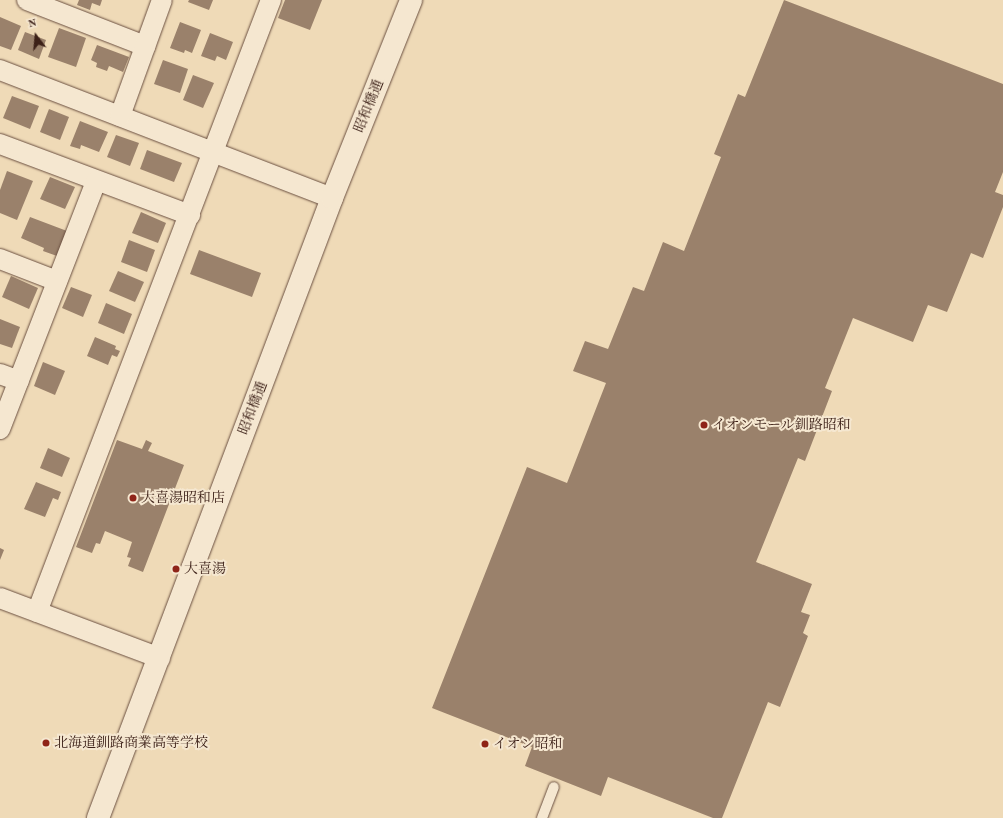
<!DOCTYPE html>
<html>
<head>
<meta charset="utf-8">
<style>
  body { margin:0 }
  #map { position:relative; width:1003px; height:818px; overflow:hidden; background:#efdab7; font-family:"Old Standard TT","Noto Serif JP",serif }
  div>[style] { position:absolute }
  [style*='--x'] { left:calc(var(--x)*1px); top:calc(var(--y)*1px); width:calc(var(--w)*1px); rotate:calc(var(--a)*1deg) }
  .building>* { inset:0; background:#9a816b }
  .roads { filter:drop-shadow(0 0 1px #6a4f40) drop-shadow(0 0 1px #6a4f40) }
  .service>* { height:10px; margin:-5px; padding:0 5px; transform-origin:5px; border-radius:5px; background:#f5e7d0 }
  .minor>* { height:20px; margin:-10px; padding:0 10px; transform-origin:10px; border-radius:10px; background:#f5e7d0 }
  .tertiary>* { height:22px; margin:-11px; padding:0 11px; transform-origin:11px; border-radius:11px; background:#f5e7d0 }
  .dots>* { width:11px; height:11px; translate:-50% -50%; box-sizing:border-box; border:2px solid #f5e7d0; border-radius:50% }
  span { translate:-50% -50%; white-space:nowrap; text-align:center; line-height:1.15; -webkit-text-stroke:4px #f5e7d0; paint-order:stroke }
  .street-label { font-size:14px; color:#3d2118 }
  .poi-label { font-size:14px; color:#3d2118 }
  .left { translate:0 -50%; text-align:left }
  .north { position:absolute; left:16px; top:16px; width:40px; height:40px; -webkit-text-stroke:3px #f5e7d0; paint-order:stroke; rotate:344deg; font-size:11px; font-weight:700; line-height:16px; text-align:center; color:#3d2118 }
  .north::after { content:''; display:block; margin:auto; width:14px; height:18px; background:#3d2118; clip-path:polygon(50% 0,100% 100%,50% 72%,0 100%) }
</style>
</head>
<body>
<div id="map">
  <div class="building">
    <div style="clip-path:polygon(79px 0,102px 0,100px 6px,92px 3px,90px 10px,77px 5px)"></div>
    <div style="clip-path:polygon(189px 0,213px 0,209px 10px,188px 2px)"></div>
    <div style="clip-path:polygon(285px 0,322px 0,310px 30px,278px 18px)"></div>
    <div style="clip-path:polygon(784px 0,1003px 84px,1003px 172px,995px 192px,1003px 195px,1003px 207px,983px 258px,971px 253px,947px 312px,928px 305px,913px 342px,853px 318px,825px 388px,832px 391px,805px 461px,798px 458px,756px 562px,812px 584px,801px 612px,810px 615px,803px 633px,808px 636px,780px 707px,768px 702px,722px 818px,713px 818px,608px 777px,601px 796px,525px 766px,532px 747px,432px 708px,527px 467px,567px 483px,606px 383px,573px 371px,585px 341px,608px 349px,633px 287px,644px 291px,663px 242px,684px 251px,721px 157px,714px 154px,738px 94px,745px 97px)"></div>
    <div style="clip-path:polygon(0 17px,21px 26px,11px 50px,0 46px)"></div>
    <div style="clip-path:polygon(180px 22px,201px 30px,192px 53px,185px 50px,184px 53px,170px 48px)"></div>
    <div style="clip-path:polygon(59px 28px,86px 38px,76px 67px,48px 57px)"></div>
    <div style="clip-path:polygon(25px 32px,46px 40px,39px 59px,18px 50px)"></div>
    <div style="clip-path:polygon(210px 33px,233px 42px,226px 60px,217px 56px,215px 61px,201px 56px)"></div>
    <div style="clip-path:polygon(97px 45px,129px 57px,123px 72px,109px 66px,107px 71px,96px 67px,97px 63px,91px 60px)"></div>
    <div style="clip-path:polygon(163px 60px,188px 69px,180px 93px,154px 84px)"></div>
    <div style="clip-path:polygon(193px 75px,214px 83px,203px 108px,183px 100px)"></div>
    <div style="clip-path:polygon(12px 96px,39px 106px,30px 129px,3px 118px)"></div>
    <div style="clip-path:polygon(49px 109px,69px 117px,60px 140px,40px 132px)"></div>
    <div style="clip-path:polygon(80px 121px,108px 132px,99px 152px,81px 145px,80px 149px,70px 146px)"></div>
    <div style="clip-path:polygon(116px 135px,139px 143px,130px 166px,107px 157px)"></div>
    <div style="clip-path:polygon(147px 150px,182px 163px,174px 182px,140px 169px)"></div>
    <div style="clip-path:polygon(7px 171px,33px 181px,17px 220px,0 213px,0 190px)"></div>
    <div style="clip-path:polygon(50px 177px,75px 187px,65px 209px,40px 199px)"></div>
    <div style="clip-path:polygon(141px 212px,166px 223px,158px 243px,132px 233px)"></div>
    <div style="clip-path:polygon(30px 217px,67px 231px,57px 256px,43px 251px,44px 248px,21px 238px)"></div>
    <div style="clip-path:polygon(129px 240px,155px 250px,147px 272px,121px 262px)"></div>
    <div style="clip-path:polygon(199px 250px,261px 273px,252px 297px,190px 274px)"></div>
    <div style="clip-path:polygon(118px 271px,144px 282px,135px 302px,109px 291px)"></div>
    <div style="clip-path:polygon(11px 276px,38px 288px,29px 309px,2px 297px)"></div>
    <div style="clip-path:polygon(71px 287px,92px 295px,83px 317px,62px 308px)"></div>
    <div style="clip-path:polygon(106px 303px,132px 314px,124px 334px,98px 323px)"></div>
    <div style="clip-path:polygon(0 319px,20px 327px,12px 348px,0 344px)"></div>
    <div style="clip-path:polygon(95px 337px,116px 346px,115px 349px,120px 351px,117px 357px,112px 355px,108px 365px,87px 356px)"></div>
    <div style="clip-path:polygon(43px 362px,65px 371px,55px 395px,34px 386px)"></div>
    <div style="clip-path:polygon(117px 440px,142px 449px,146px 440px,152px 443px,148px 451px,184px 465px,143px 572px,128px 566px,131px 558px,127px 557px,132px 542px,105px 531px,100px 544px,96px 543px,92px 553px,76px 547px)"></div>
    <div style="clip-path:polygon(48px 448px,70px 458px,62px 477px,40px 468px)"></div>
    <div style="clip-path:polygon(36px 482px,61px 492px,58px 500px,53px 498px,45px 517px,24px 509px)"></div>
    <div style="clip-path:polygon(0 548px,4px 550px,0 560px)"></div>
  </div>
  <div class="roads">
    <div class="service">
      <div style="--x:542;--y:818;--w:33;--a:-69"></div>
    </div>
    <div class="minor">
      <div style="--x:27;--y:0;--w:127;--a:21.3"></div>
      <div style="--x:0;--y:70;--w:356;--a:21.1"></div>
      <div style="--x:120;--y:116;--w:123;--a:-70.1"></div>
      <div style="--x:0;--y:144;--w:203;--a:20.5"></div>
      <div style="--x:0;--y:259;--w:61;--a:21.1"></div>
      <div style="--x:0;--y:374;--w:20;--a:20"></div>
      <div style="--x:0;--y:429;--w:266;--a:-68.8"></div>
      <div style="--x:0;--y:598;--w:171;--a:20.6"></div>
      <div style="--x:37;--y:612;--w:655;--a:-69.08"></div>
    </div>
    <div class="tertiary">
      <div style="--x:98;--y:818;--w:663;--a:-69.32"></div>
      <div style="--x:332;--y:198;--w:213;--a:-68.2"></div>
    </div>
  </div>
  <div class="dots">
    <div style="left:704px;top:425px;background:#8f2418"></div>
    <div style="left:133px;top:498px;background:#8f2418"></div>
    <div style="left:176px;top:569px;background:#8f2418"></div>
    <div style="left:46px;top:743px;background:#8f2418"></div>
    <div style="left:485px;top:744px;background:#8f2418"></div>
  </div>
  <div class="street-label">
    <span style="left:369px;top:106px;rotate:-68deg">昭和橋通</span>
    <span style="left:253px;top:408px;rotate:-69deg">昭和橋通</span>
  </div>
  <div class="poi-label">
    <span class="left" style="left:712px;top:425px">イオンモール釧路昭和</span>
    <span class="left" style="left:141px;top:498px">大喜湯昭和店</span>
    <span class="left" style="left:184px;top:569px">大喜湯</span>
    <span class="left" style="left:54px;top:743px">北海道釧路商業高等学校</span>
    <span class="left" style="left:493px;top:744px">イオン昭和</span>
  </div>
  <div class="north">N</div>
</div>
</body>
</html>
